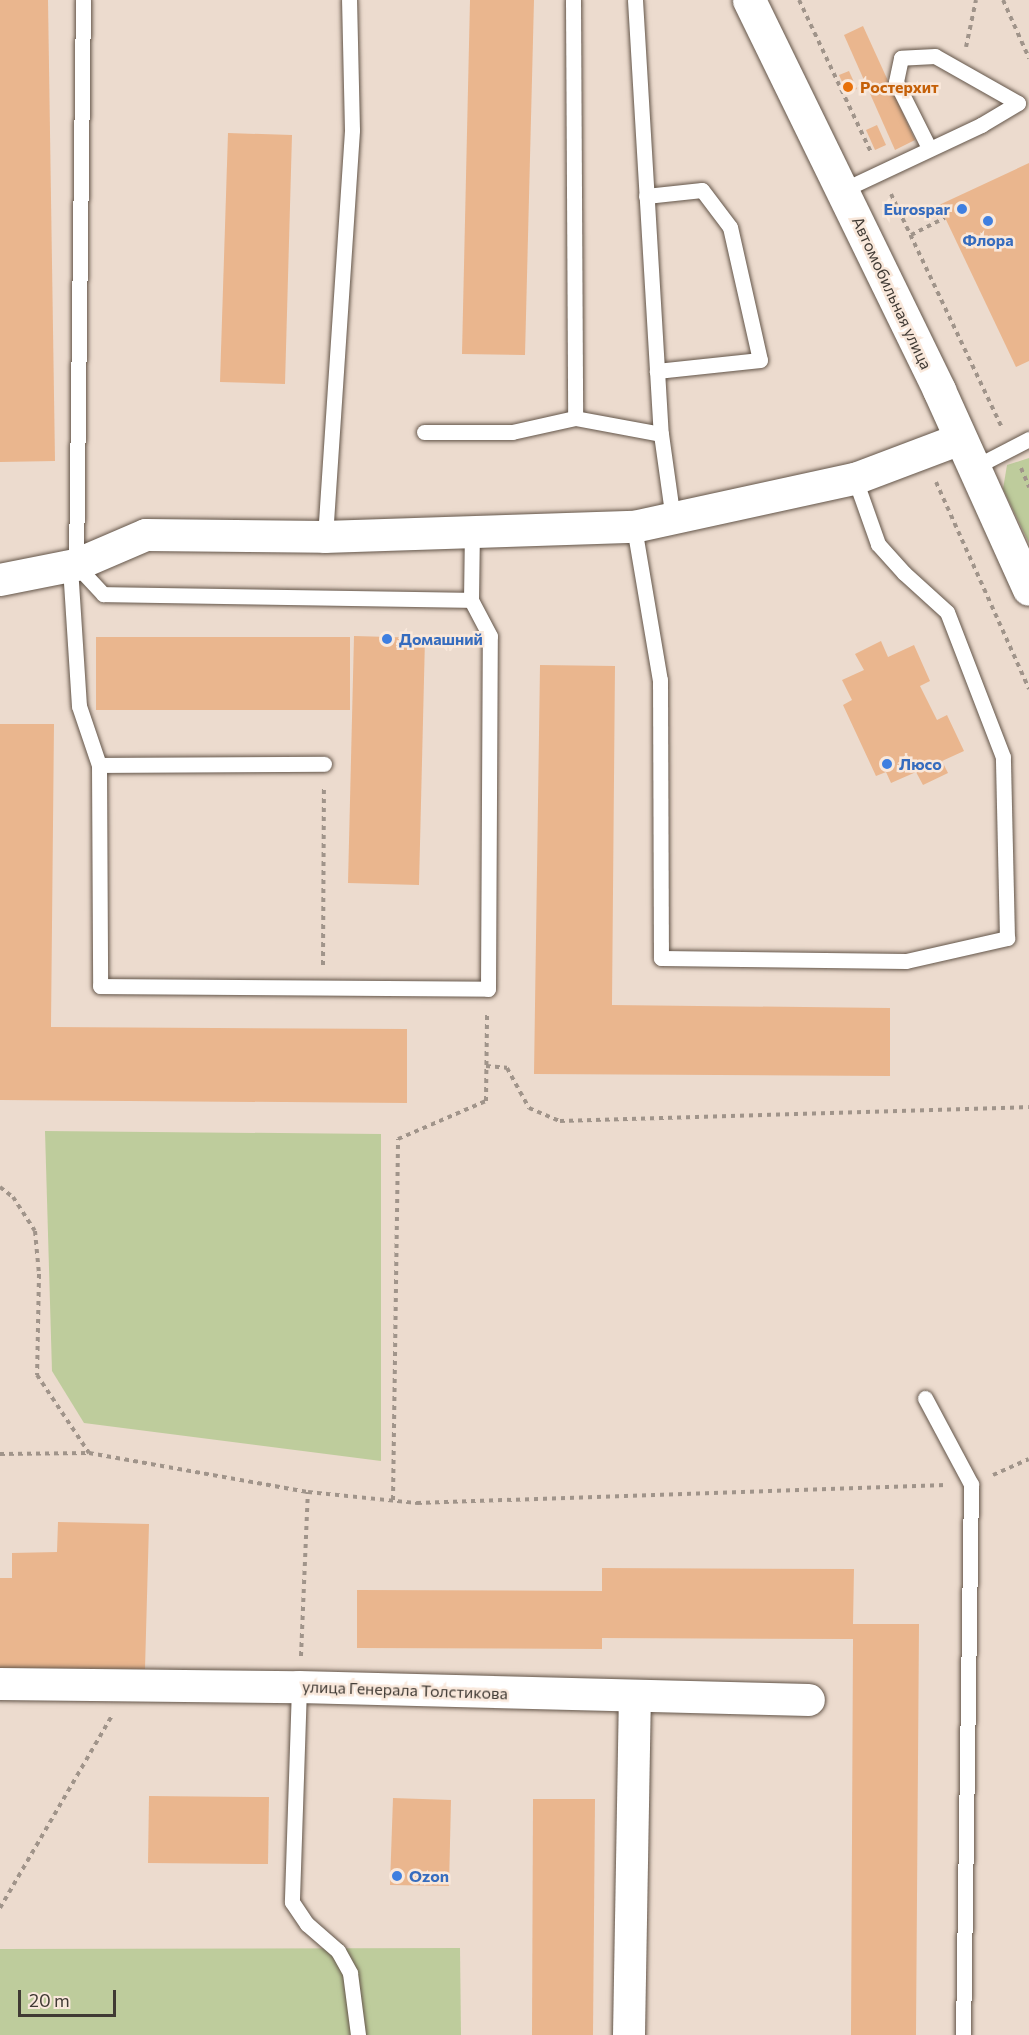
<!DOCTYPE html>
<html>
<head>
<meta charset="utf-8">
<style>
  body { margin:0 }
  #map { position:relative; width:1029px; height:2035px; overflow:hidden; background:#ecdbce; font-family:Commissioner,sans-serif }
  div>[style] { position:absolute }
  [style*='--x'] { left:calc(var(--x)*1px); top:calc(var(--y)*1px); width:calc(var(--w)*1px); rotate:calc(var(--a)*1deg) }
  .green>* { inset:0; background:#becc9c }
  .building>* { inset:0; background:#eab68e }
  .path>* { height:4px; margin-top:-2px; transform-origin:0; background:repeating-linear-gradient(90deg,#a0948a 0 4.5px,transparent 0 9px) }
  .roads { filter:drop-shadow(0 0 2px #635549) drop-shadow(0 0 2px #635549) }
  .service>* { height:15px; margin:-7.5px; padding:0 7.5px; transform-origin:7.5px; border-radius:7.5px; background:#fff }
  .minor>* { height:32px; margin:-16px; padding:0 16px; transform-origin:16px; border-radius:16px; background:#fff }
  .tertiary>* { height:33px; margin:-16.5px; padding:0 16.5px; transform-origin:16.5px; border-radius:16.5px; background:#fff }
  .dots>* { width:16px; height:16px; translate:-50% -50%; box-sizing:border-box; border:3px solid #f9e8db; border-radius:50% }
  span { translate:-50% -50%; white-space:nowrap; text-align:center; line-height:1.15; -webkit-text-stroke:5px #f9e8db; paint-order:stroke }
  .food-label { font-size:16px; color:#c56008; font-weight:700 }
  .left { translate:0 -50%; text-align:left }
  .shop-label { font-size:16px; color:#366cbe; font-weight:700 }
  .right { translate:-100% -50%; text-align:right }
  .street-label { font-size:16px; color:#403a34 }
  .scale { position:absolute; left:18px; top:1990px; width:98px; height:27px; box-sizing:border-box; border:3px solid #403a34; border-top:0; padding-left:8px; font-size:18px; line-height:21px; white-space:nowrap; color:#403a34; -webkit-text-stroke:4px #f9e8db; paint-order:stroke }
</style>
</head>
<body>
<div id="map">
  <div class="green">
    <div style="clip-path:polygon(1029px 458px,1029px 543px,1003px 489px,1007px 465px)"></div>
    <div style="clip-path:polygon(45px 1131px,381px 1134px,381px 1461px,84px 1423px,52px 1371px)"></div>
    <div style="clip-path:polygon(460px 1948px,461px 2035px,0 2035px,0 1949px)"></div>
  </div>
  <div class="building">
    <div style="clip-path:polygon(0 0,48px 0,55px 461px,0 462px)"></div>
    <div style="clip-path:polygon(470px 0,534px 0,525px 355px,462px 354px)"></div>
    <div style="clip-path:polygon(863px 26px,915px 140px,895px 150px,844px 35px)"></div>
    <div style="clip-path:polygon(849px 71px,857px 89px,847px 93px,839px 75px)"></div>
    <div style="clip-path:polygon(877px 125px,886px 145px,875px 150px,866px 130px)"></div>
    <div style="clip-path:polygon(228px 133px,292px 135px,285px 384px,220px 382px)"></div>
    <div style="clip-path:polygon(1029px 163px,1029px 361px,1016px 367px,939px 205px)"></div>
    <div style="clip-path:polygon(354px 636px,425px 638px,419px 885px,348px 883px)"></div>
    <div style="clip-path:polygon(96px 637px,350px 637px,350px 710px,96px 710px)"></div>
    <div style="clip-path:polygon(881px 641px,888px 657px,914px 645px,930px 681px,920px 686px,937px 720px,947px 715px,964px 751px,942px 761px,948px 773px,923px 785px,916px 772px,891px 783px,886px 772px,876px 776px,843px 705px,852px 700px,842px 680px,864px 670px,855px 654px)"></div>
    <div style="clip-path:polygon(540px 665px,615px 666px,612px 1005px,890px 1008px,890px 1076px,534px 1074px)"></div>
    <div style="clip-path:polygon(0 724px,54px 724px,51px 1027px,407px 1029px,407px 1103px,0 1100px)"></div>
    <div style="clip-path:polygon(58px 1522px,149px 1524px,145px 1669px,0 1668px,0 1578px,12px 1578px,12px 1553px,57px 1552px)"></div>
    <div style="clip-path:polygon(602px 1568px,854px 1569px,853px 1624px,919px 1624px,916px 2035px,851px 2035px,853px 1639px,602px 1638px,602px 1649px,357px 1648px,357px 1590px,602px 1591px)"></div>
    <div style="clip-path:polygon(149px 1796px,269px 1797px,268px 1864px,148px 1863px)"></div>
    <div style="clip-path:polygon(393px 1798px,451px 1800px,449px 1886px,390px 1885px)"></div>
    <div style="clip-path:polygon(533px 1799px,595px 1799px,593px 2035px,532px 2035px)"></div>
  </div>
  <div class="path">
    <div style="--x:799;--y:0;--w:168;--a:64.7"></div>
    <div style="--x:1003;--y:0;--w:64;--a:65.9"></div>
    <div style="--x:966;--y:47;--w:48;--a:-78"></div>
    <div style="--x:891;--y:194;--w:257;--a:64.6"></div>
    <div style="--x:911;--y:235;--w:38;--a:-27"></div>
    <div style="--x:1021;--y:468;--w:21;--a:67"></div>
    <div style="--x:936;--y:482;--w:227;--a:65.8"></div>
    <div style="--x:323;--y:965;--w:178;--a:-89.7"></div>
    <div style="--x:486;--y:1066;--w:21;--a:5"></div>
    <div style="--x:507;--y:1068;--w:46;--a:61.2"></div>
    <div style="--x:529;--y:1108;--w:34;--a:23"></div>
    <div style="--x:560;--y:1121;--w:469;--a:-1.7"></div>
    <div style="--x:0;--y:1187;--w:16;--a:38"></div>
    <div style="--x:13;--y:1197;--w:40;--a:57.1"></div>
    <div style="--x:35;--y:1231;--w:43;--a:84.7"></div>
    <div style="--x:39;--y:1274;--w:101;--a:91.1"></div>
    <div style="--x:37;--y:1375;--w:94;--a:56.3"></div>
    <div style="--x:0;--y:1454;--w:89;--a:-0.6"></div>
    <div style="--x:89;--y:1453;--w:222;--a:10.1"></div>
    <div style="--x:308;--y:1492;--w:110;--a:5.8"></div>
    <div style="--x:417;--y:1503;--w:529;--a:-1.95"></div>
    <div style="--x:993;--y:1475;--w:39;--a:-24"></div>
    <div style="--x:393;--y:1500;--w:361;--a:-89.2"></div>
    <div style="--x:398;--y:1139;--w:96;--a:-23.4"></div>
    <div style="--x:486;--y:1101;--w:88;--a:-89.3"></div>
    <div style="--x:301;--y:1656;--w:164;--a:-87.6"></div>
    <div style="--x:0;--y:1908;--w:221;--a:-59.8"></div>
  </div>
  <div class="roads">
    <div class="service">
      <div style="--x:83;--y:0;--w:565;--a:90.71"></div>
      <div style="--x:76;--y:565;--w:40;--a:47"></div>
      <div style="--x:103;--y:594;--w:368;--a:0.9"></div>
      <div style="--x:573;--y:0;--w:418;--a:89.7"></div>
      <div style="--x:575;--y:418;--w:87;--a:10.5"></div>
      <div style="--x:635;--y:0;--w:435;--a:86.6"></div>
      <div style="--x:661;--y:434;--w:86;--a:82"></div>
      <div style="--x:843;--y:190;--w:153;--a:-25.2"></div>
      <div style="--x:981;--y:125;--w:43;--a:-30.7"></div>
      <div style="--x:1018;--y:103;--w:95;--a:-150.5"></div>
      <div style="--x:935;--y:56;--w:34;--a:177"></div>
      <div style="--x:901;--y:58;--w:25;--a:102"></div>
      <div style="--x:896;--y:82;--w:74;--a:63.4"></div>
      <div style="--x:646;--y:196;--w:56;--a:-6.1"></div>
      <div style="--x:702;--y:190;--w:46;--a:52.9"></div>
      <div style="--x:730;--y:227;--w:136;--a:77.3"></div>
      <div style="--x:760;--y:360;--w:104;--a:173.9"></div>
      <div style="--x:424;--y:432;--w:88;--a:0"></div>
      <div style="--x:512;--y:432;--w:65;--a:-12.5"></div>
      <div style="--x:975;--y:467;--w:61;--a:-27.4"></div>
      <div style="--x:634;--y:527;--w:155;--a:80.4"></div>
      <div style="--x:660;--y:680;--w:278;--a:89.8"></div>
      <div style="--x:661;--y:958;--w:245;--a:0.7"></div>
      <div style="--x:906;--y:961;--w:104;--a:-12.8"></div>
      <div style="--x:1007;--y:938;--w:181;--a:-91.3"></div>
      <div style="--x:1003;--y:757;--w:155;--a:-111.1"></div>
      <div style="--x:947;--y:612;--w:58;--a:-137.8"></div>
      <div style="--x:904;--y:573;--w:39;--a:-132"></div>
      <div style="--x:878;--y:544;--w:69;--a:-109.5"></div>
      <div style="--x:325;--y:537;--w:408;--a:-86.2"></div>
      <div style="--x:352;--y:130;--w:130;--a:-91.3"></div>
      <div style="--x:70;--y:567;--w:139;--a:86.3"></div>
      <div style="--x:79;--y:706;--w:62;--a:71.3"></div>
      <div style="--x:99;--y:765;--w:221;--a:89.7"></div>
      <div style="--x:100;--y:986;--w:388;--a:0.4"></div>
      <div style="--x:488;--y:989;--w:353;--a:-89.7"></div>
      <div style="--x:490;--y:636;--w:41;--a:-117.8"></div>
      <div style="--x:471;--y:600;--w:70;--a:-89.2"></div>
      <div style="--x:99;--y:765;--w:225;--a:-0.3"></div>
      <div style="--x:925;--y:1398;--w:98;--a:61.9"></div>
      <div style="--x:971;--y:1484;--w:551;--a:90.83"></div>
      <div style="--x:299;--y:1687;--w:215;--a:91.9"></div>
      <div style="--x:292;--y:1902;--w:27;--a:56"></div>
      <div style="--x:307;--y:1924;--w:41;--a:41.1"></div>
      <div style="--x:338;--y:1951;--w:25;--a:61"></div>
      <div style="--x:350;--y:1973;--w:63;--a:82.6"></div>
    </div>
    <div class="minor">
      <div style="--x:0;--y:580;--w:77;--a:-11.2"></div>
      <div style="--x:76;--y:565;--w:76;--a:-23.2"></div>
      <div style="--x:146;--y:535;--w:179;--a:0.6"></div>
      <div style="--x:325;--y:537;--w:309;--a:-1.9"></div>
      <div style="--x:634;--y:527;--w:226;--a:-12.3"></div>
      <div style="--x:855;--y:479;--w:113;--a:-20.7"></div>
      <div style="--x:0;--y:1684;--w:299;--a:0.6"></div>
      <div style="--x:299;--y:1687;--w:510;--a:1.46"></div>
      <div style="--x:629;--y:2035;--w:338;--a:-89"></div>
    </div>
    <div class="tertiary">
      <div style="--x:749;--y:0;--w:434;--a:64"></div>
      <div style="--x:939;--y:390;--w:218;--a:65.7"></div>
    </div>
  </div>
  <div class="dots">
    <div style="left:848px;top:87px;background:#e8710a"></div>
    <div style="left:962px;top:209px;background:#3f7fe0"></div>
    <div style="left:988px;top:221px;background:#3f7fe0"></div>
    <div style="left:387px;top:639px;background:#3f7fe0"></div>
    <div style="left:887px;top:764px;background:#3f7fe0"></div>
    <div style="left:397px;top:1876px;background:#3f7fe0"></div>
  </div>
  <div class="food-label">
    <span class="left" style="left:860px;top:87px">Ростерхит</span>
  </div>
  <div class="shop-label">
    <span class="right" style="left:950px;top:209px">Eurospar</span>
    <span style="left:988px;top:240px">Флора</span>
    <span class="left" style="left:399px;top:639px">Домашний</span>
    <span class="left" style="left:899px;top:764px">Люсо</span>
    <span class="left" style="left:409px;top:1876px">Ozon</span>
  </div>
  <div class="street-label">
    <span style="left:892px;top:293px;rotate:65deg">Автомобильная улица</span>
    <span style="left:405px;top:1690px;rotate:2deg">улица Генерала Толстикова</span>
  </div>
  <div class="scale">20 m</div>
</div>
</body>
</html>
